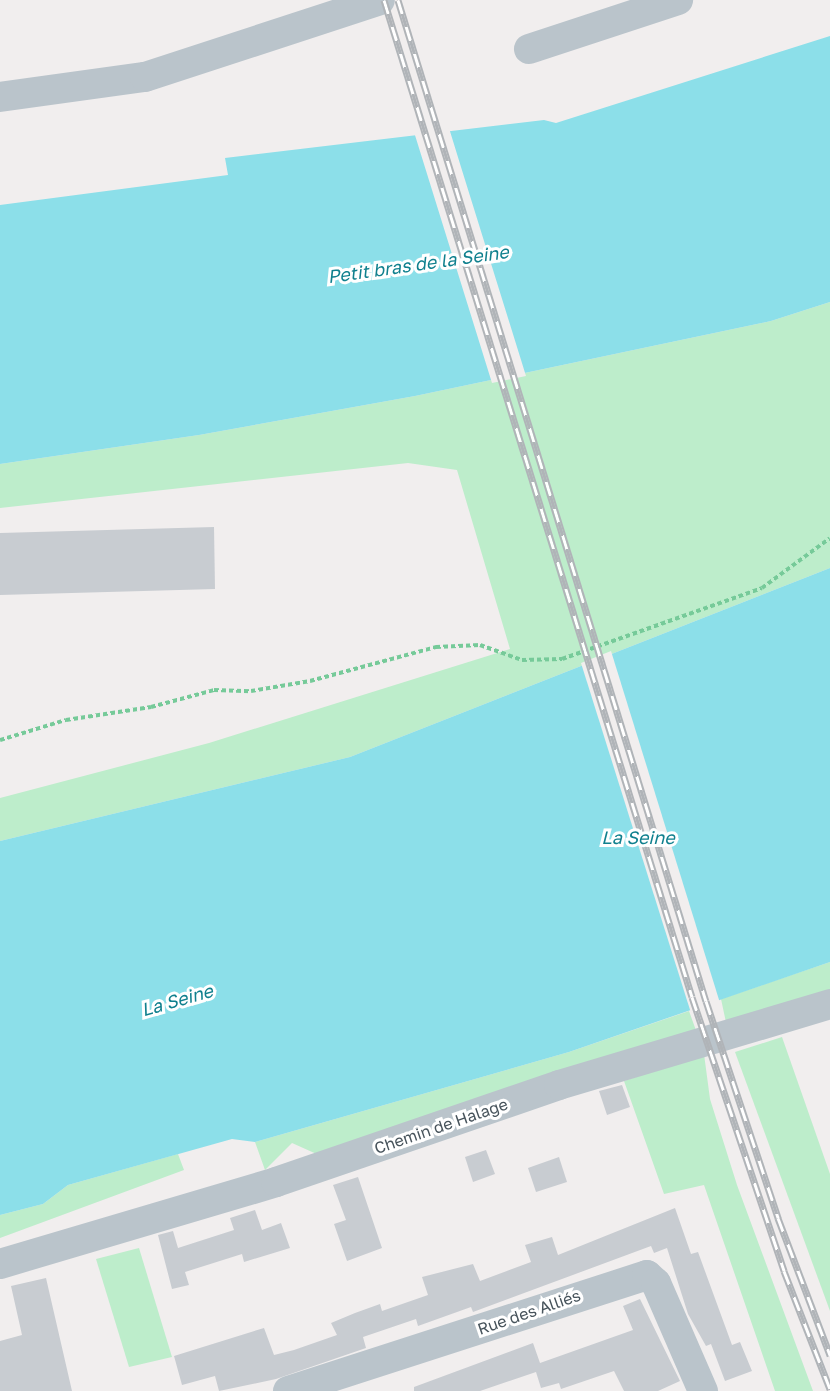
<!DOCTYPE html>
<html>
<head>
<meta charset="utf-8">
<style>
  body { margin:0 }
  #map { position:relative; width:830px; height:1391px; overflow:hidden; background:#f1eeee; font-family:"Golos Text",sans-serif }
  div>[style] { position:absolute }
  [style*='--x'] { left:calc(var(--x)*1px); top:calc(var(--y)*1px); width:calc(var(--w)*1px); rotate:calc(var(--a)*1deg) }
  .green>* { inset:0; background:#bdedcb }
  .water>* { inset:0; background:#8cdfe9 }
  .pier>* { inset:0; background:#f1eeee }
  .building>* { inset:0; background:#c8ccd1 }
  .path>* { height:4px; margin-top:-2px; transform-origin:0; background:repeating-linear-gradient(90deg,#76ca99 0 4.5px,transparent 0 7.5px) }
  .minor>* { height:30px; margin:-15px; padding:0 15px; transform-origin:15px; border-radius:15px; background:#bac4cb }
  .rail>* { height:7px; margin-top:-3.5px; transform-origin:0; background:repeating-linear-gradient(90deg,#fff 0 14px,#b0b4b8 0 28px); box-sizing:border-box; border-block:2px solid #b0b4b8 }
  span { translate:-50% -50%; white-space:nowrap; text-align:center; line-height:1.15; -webkit-text-stroke:6px #fff; paint-order:stroke }
  .street-label { font-size:16px; color:#47535b }
  .water-label { font-size:18px; color:#10808e; font-style:italic }
</style>
</head>
<body>
<div id="map">
  <div class="green">
    <div style="clip-path:polygon(830px 302px,830px 568px,350px 757px,0 841px,0 798px,209px 743px,510px 649px,457px 470px,408px 463px,0 508px,0 464px,199px 435px,415px 396px,771px 321px)"></div>
    <div style="clip-path:polygon(830px 962px,830px 990px,727px 1027px,721px 999px)"></div>
    <div style="clip-path:polygon(689px 1011px,698px 1036px,330px 1160px,292px 1143px,265px 1170px,255px 1142px,569px 1052px)"></div>
    <div style="clip-path:polygon(782px 1037px,830px 1174px,830px 1311px,735px 1052px)"></div>
    <div style="clip-path:polygon(704px 1054px,710px 1099px,737px 1185px,813px 1391px,775px 1391px,704px 1185px,664px 1194px,624px 1081px)"></div>
    <div style="clip-path:polygon(178px 1154px,184px 1170px,0 1238px,0 1215px,43px 1204px,68px 1185px)"></div>
    <div style="clip-path:polygon(139px 1248px,172px 1357px,129px 1367px,96px 1259px)"></div>
  </div>
  <div class="water">
    <div style="clip-path:polygon(830px 36px,830px 302px,771px 321px,415px 396px,199px 435px,0 464px,0 205px,228px 175px,225px 158px,544px 120px,556px 123px)"></div>
    <div style="clip-path:polygon(830px 568px,830px 962px,569px 1052px,255px 1142px,232px 1139px,68px 1185px,43px 1204px,0 1215px,0 841px,350px 757px)"></div>
  </div>
  <div class="pier">
    <div style="clip-path:polygon(449px 128px,461px 167px,526px 376px,492px 383px,414px 132px)"></div>
    <div style="clip-path:polygon(611px 651px,720px 1003px,691px 1013px,581px 663px)"></div>
  </div>
  <div class="building">
    <div style="clip-path:polygon(214px 527px,215px 589px,0 595px,0 533px)"></div>
    <div style="clip-path:polygon(622px 1085px,630px 1107px,607px 1115px,599px 1091px)"></div>
    <div style="clip-path:polygon(486px 1150px,495px 1174px,473px 1182px,465px 1157px)"></div>
    <div style="clip-path:polygon(559px 1157px,567px 1182px,536px 1192px,528px 1168px)"></div>
    <div style="clip-path:polygon(358px 1177px,382px 1248px,347px 1261px,334px 1224px,346px 1220px,333px 1185px)"></div>
    <div style="clip-path:polygon(675px 1208px,691px 1254px,698px 1252px,732px 1345px,740px 1342px,752px 1371px,725px 1381px,711px 1344px,706px 1346px,688px 1314px,667px 1248px,654px 1253px,651px 1246px,473px 1312px,471px 1307px,418px 1326px,416px 1319px,363px 1337px,366px 1348px,276px 1379px,219px 1391px,215px 1376px,182px 1385px,174px 1356px,264px 1328px,274px 1355px,294px 1350px,337px 1335px,331px 1323px,355px 1313px,380px 1304px,382px 1311px,428px 1295px,422px 1277px,473px 1264px,480px 1281px,531px 1262px,525px 1245px,552px 1237px,558px 1255px)"></div>
    <div style="clip-path:polygon(255px 1210px,262px 1230px,281px 1223px,290px 1248px,244px 1262px,242px 1254px,185px 1272px,189px 1285px,172px 1289px,158px 1235px,173px 1231px,178px 1248px,234px 1230px,230px 1218px)"></div>
    <div style="clip-path:polygon(46px 1278px,72px 1391px,0 1391px,0 1341px,22px 1335px,11px 1286px)"></div>
    <div style="clip-path:polygon(640px 1299px,680px 1381px,658px 1391px,624px 1391px,614px 1371px,561px 1389px,559px 1383px,541px 1388px,536px 1372px,480px 1391px,414px 1391px,414px 1387px,533px 1343px,540px 1363px,633px 1330px,623px 1306px)"></div>
  </div>
  <div class="path">
    <div style="--x:0;--y:740;--w:69;--a:-16.9"></div>
    <div style="--x:66;--y:720;--w:86;--a:-8.7"></div>
    <div style="--x:151;--y:707;--w:65;--a:-15.1"></div>
    <div style="--x:214;--y:690;--w:37;--a:2"></div>
    <div style="--x:251;--y:691;--w:60;--a:-9.6"></div>
    <div style="--x:310;--y:681;--w:131;--a:-15.1"></div>
    <div style="--x:436;--y:647;--w:44;--a:-2.6"></div>
    <div style="--x:480;--y:645;--w:45;--a:19.7"></div>
    <div style="--x:522;--y:660;--w:40;--a:-1.4"></div>
    <div style="--x:562;--y:659;--w:212;--a:-19.5"></div>
    <div style="--x:762;--y:588;--w:84;--a:-36.3"></div>
  </div>
  <div class="minor">
    <div style="--x:529;--y:49;--w:157;--a:-18.2"></div>
    <div style="--x:0;--y:97;--w:146;--a:-7.9"></div>
    <div style="--x:145;--y:77;--w:247;--a:-18.1"></div>
    <div style="--x:0;--y:1264;--w:288;--a:-16.5"></div>
    <div style="--x:276;--y:1182;--w:299;--a:-18.9"></div>
    <div style="--x:559;--y:1085;--w:283;--a:-16.6"></div>
    <div style="--x:288;--y:1391;--w:377;--a:-17.9"></div>
    <div style="--x:647;--y:1275;--w:12;--a:42"></div>
    <div style="--x:656;--y:1283;--w:118;--a:66.5"></div>
  </div>
  <div class="rail">
    <div style="--x:384;--y:0;--w:1043;--a:72.83"></div>
    <div style="--x:692;--y:997;--w:289;--a:71.4"></div>
    <div style="--x:784;--y:1271;--w:127;--a:68.7"></div>
    <div style="--x:398;--y:0;--w:1047;--a:72.9"></div>
    <div style="--x:706;--y:1001;--w:229;--a:71.6"></div>
    <div style="--x:778;--y:1218;--w:147;--a:69.2"></div>
  </div>
  <div class="street-label">
    <span style="left:441px;top:1126px;rotate:-19deg">Chemin de Halage</span>
    <span style="left:529px;top:1312px;rotate:-19deg">Rue des Alliés</span>
  </div>
  <div class="water-label">
    <span style="left:418px;top:264px;rotate:-8deg">Petit bras de la Seine</span>
    <span style="left:638px;top:837px">La Seine</span>
    <span style="left:177px;top:1000px;rotate:-16deg">La Seine</span>
  </div>
</div>
</body>
</html>
